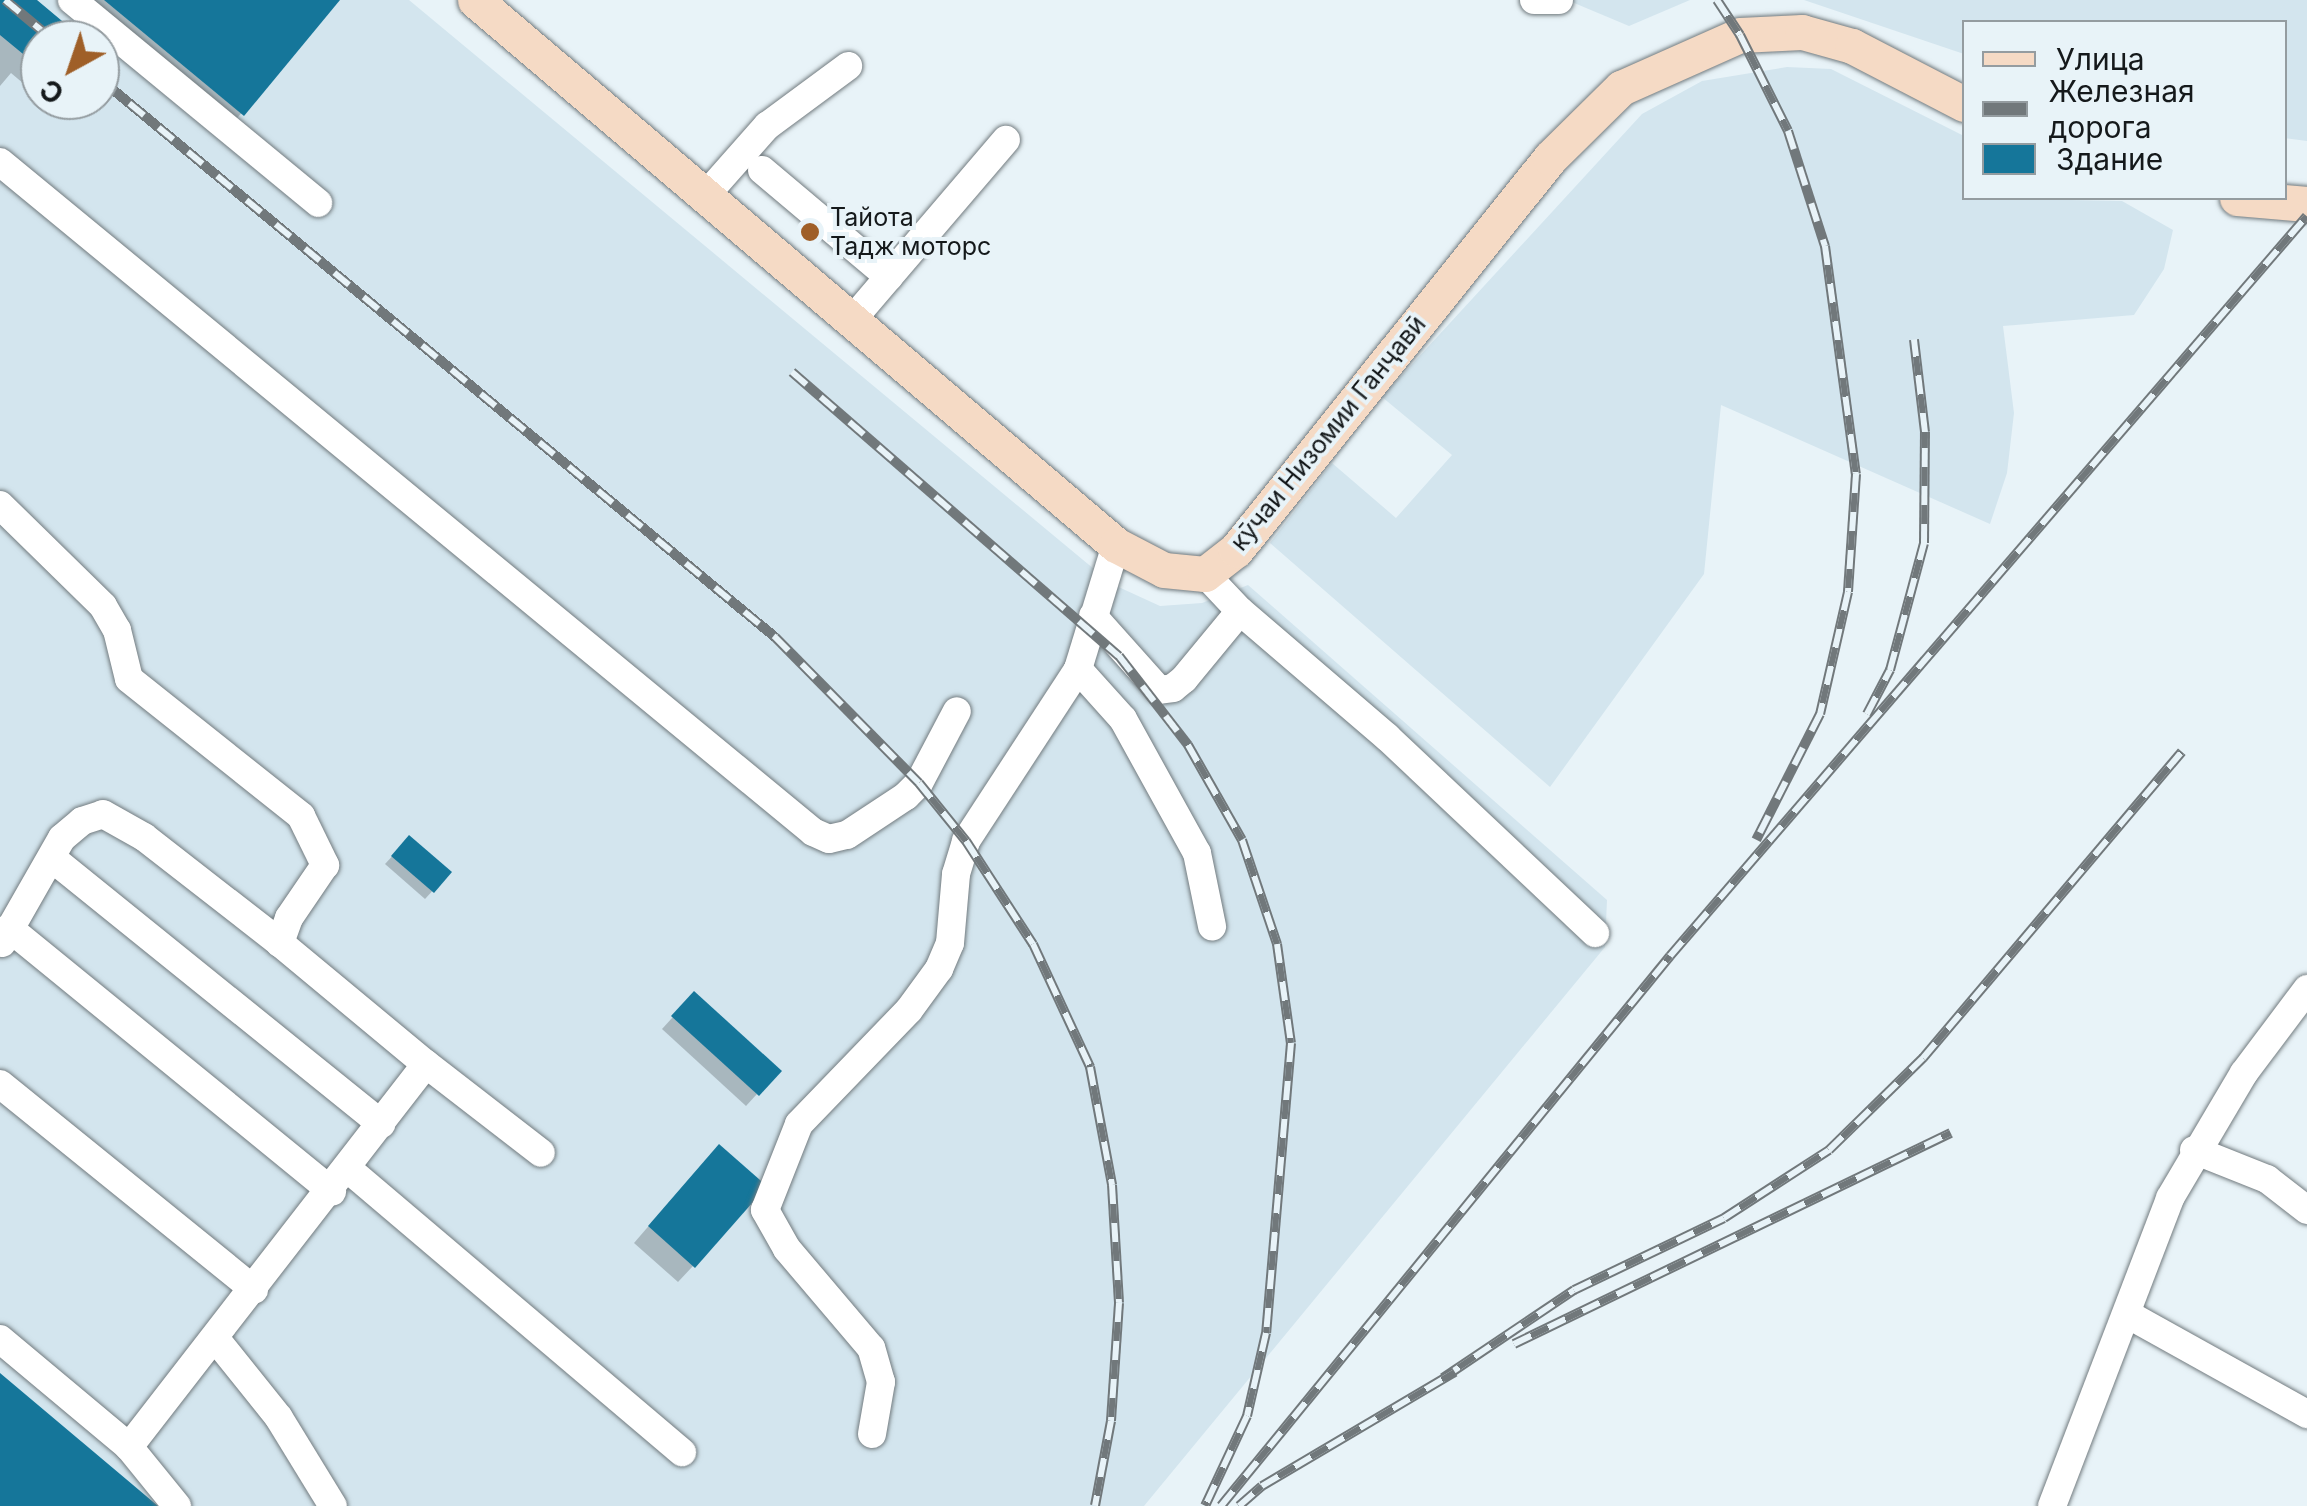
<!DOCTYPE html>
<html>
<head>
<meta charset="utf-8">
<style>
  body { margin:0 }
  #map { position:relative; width:2307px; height:1506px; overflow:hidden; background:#e8f3f8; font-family:Inter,sans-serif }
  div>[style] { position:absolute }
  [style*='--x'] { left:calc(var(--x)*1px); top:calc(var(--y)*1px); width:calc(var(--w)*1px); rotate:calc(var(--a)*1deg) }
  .built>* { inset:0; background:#d3e5ee }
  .shadow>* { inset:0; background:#0003 }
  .building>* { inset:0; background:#15769a }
  .roads { filter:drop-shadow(0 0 2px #727b7f) drop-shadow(0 0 2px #727b7f) }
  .minor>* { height:28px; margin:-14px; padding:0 14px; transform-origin:14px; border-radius:14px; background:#fff }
  .major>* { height:35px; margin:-17.5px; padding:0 17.5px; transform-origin:17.5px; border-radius:17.5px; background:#f5dac5 }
  .rail>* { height:10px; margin-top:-5px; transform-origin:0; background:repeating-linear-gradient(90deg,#e8f3f8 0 19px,#71787b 0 38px); box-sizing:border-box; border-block:2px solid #71787b }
  .dots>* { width:28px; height:28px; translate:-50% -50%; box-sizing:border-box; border:5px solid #e8f3f8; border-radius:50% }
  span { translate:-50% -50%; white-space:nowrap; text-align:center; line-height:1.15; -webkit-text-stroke:8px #e8f3f8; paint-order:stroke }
  .poi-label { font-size:25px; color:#15191b }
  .left { translate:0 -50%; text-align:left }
  .street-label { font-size:25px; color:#15191b }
  .legend { position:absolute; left:1962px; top:20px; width:325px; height:180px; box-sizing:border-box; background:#e8f3f8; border:2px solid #949ca0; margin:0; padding:12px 18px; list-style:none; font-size:30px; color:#15191b }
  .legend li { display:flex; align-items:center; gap:20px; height:50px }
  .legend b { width:50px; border:2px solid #949ca0 }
  .north { position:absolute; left:20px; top:20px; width:100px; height:100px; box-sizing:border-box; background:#e8f3f8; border:2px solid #949ca0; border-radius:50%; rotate:220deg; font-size:28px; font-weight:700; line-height:40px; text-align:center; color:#15191b }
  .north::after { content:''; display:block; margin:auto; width:35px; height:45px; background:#9f5f28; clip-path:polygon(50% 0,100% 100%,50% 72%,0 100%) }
</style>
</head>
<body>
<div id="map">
  <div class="built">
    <div style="clip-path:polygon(evenodd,0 0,409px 0,1112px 584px,1160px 606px,1202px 603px,1248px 585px,1607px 900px,1605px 947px,1144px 1506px,0 1506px,0 0,40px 40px,100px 40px,100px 100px,40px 100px,40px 40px)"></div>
    <div style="clip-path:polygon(1567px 0,1690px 0,1629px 26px)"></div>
    <div style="clip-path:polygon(1804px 0,2307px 0,2307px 141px,2285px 138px,2284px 22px,1964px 22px,1964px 54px)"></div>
    <div style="clip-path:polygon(1787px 67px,1831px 69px,1964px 136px,1964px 198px,2122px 201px,2173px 230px,2164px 269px,2134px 315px,2003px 326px,2014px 413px,2007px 473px,1990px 524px,1721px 405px,1704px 574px,1550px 787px,1270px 543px,1332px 463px,1396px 518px,1452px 455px,1382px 397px,1642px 114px,1702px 81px)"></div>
  </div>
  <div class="shadow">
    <div style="clip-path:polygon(0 0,33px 0,63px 40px,40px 40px,40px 68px,24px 84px,11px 73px,0 86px)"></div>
    <div style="clip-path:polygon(69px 0,337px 0,227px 130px)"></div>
    <div style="clip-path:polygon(409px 838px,449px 873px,425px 899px,385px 864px)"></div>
    <div style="clip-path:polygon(683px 1006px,757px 1094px,746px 1106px,662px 1029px)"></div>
    <div style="clip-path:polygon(703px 1163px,693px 1266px,678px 1282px,634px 1243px)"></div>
  </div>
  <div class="building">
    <div style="clip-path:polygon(0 0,37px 0,74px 31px,66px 40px,40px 40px,40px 68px,0 35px)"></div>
    <div style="clip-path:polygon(104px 0,340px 0,244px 116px)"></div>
    <div style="clip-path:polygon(409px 835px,452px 872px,434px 893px,391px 856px)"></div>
    <div style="clip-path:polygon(694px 991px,782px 1071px,759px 1096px,671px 1016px)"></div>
    <div style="clip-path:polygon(719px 1144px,767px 1186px,695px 1268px,648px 1226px)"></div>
    <div style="clip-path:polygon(0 1373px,158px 1506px,0 1506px)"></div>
  </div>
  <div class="roads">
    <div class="minor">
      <div style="--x:72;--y:0;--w:319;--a:39.5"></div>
      <div style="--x:1534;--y:0;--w:25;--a:0"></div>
      <div style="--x:0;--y:162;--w:1054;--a:39.49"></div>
      <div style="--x:813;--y:832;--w:17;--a:24"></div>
      <div style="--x:829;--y:839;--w:18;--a:-13"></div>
      <div style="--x:847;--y:835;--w:71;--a:-33.5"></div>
      <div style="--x:906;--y:796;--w:18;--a:-45"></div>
      <div style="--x:919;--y:783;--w:81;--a:-62.2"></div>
      <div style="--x:762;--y:170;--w:166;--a:40.1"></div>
      <div style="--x:705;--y:196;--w:94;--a:-48.5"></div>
      <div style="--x:767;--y:126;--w:101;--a:-36.5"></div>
      <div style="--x:852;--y:320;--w:237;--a:-49.5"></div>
      <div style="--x:0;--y:505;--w:144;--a:44.4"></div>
      <div style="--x:103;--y:606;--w:28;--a:60"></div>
      <div style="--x:117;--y:630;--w:50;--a:76.2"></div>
      <div style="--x:129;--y:679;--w:220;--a:38.5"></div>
      <div style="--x:301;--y:816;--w:55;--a:63.9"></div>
      <div style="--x:325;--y:865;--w:64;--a:124.2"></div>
      <div style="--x:289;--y:918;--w:27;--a:110"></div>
      <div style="--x:280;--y:943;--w:190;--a:39.7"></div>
      <div style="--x:426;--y:1064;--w:485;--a:127.8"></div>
      <div style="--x:1205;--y:574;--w:51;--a:46.6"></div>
      <div style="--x:1240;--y:611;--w:194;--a:40.6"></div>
      <div style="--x:1387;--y:737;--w:286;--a:43.3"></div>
      <div style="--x:1093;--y:616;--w:99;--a:48.3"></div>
      <div style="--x:1159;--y:690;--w:14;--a:-8"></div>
      <div style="--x:1173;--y:688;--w:14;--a:-39"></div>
      <div style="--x:1184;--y:679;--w:88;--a:-50.5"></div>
      <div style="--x:1078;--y:669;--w:67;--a:48"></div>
      <div style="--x:1123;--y:719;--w:153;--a:61.1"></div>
      <div style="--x:1197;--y:853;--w:75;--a:78.4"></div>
      <div style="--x:53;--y:859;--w:422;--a:38.9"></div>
      <div style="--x:9;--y:928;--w:417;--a:39.2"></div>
      <div style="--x:2;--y:943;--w:121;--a:-60.3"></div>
      <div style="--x:62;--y:838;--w:26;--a:-40"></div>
      <div style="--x:82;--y:821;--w:22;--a:-18"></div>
      <div style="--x:103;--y:814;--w:47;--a:29.3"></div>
      <div style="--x:144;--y:837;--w:172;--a:37.9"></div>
      <div style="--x:426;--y:1064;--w:145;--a:37.7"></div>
      <div style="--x:0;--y:1084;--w:327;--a:39"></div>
      <div style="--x:2194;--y:1150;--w:79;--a:21.7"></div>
      <div style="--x:2267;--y:1179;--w:51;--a:37.8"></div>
      <div style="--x:348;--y:1169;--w:438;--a:40.3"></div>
      <div style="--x:2129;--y:1315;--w:204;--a:29.1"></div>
      <div style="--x:215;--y:1338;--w:102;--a:51.3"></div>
      <div style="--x:279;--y:1418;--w:103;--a:58.5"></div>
      <div style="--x:0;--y:1339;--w:168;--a:39.9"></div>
      <div style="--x:129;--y:1447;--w:76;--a:50.9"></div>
      <div style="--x:872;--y:1434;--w:53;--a:-80.2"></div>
      <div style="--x:881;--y:1382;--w:35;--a:-106"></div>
      <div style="--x:871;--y:1348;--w:130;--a:-130.3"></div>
      <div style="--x:787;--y:1249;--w:45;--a:-119.4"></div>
      <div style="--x:765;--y:1210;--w:92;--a:-68.4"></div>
      <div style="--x:799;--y:1124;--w:158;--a:-46"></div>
      <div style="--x:909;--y:1010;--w:51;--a:-53.8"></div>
      <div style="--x:939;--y:969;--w:28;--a:-67"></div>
      <div style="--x:950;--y:943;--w:69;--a:-85"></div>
      <div style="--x:956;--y:874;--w:34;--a:-73"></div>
      <div style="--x:966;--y:841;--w:205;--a:-56.9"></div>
      <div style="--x:1078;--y:669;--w:130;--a:-73"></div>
      <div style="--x:2052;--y:1506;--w:330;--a:-69"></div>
      <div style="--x:2170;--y:1198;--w:145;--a:-59.4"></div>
      <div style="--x:2244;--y:1073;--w:105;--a:-53.1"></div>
    </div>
    <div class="major">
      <div style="--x:475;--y:0;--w:841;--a:40.37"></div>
      <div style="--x:1116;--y:545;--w:54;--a:27.5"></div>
      <div style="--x:1164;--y:570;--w:41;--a:5.6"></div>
      <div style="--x:1205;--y:574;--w:39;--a:-38"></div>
      <div style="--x:1236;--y:550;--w:502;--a:-51.3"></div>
      <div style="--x:1550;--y:158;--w:100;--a:-44.6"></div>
      <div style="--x:1621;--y:88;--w:130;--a:-24"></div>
      <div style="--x:1740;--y:35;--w:62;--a:-2.8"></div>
      <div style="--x:1802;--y:32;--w:52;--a:15.6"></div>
      <div style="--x:1852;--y:46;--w:126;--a:27.4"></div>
      <div style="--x:2237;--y:198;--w:70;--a:4.9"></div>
    </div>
  </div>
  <div class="rail">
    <div style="--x:5;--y:0;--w:62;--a:39.8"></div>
    <div style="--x:1717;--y:0;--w:42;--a:56.7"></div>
    <div style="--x:1740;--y:35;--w:107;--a:63.4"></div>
    <div style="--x:1788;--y:131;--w:121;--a:72.2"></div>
    <div style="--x:1825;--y:246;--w:230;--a:82.3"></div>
    <div style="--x:1856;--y:474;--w:118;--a:93.9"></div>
    <div style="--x:1848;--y:592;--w:125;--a:102.9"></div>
    <div style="--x:1820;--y:714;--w:141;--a:116.9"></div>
    <div style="--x:100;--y:79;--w:876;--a:39.58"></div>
    <div style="--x:775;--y:637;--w:205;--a:45.4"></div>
    <div style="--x:919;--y:783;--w:75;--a:51"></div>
    <div style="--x:966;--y:841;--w:123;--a:57"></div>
    <div style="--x:1033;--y:944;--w:136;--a:65.1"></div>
    <div style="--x:1090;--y:1067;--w:120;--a:79.4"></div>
    <div style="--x:1112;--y:1185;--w:118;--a:86.6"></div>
    <div style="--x:1119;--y:1303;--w:118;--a:93.9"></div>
    <div style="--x:1111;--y:1421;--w:86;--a:100.7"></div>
    <div style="--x:792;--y:372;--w:433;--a:41"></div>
    <div style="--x:1119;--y:656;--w:113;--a:52.2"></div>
    <div style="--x:1188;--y:745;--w:109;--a:60.4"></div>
    <div style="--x:1242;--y:840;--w:110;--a:71.4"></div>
    <div style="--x:1277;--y:944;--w:100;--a:82"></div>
    <div style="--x:1291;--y:1043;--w:291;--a:94.9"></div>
    <div style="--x:1266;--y:1333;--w:85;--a:102.9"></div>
    <div style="--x:1247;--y:1416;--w:99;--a:115"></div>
    <div style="--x:1867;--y:714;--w:50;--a:-62.4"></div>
    <div style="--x:1890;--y:670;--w:131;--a:-75"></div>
    <div style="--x:1924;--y:543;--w:111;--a:-89.5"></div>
    <div style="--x:1925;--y:432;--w:93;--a:-96.8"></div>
    <div style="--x:1514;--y:1344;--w:485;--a:-25.8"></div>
    <div style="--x:1443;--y:1378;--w:158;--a:-33.9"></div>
    <div style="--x:1574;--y:1290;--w:166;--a:-25.6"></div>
    <div style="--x:1724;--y:1218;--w:125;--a:-32.9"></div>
    <div style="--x:1829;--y:1150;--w:132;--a:-44.4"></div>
    <div style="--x:1923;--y:1058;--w:401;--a:-49.8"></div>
    <div style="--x:1221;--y:1506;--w:710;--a:-50.77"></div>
    <div style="--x:1670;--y:956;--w:976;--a:-49.28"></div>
    <div style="--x:1239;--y:1506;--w:30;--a:-41"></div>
    <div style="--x:1262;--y:1486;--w:224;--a:-30.6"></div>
  </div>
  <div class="dots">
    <div style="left:810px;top:232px;background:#9f5f28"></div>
  </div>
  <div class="poi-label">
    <span class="left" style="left:830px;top:232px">Тайота<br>Тадж моторс</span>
  </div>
  <div class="street-label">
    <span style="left:1328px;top:433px;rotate:-51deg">кӯчаи Низомии Ганҷавӣ</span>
  </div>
  <ul class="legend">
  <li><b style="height:12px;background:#f5dac5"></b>Улица</li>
  <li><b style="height:12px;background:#71787b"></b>Железная дорога</li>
  <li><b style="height:28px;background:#15769a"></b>Здание</li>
  </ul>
  <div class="north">С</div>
</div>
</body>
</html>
